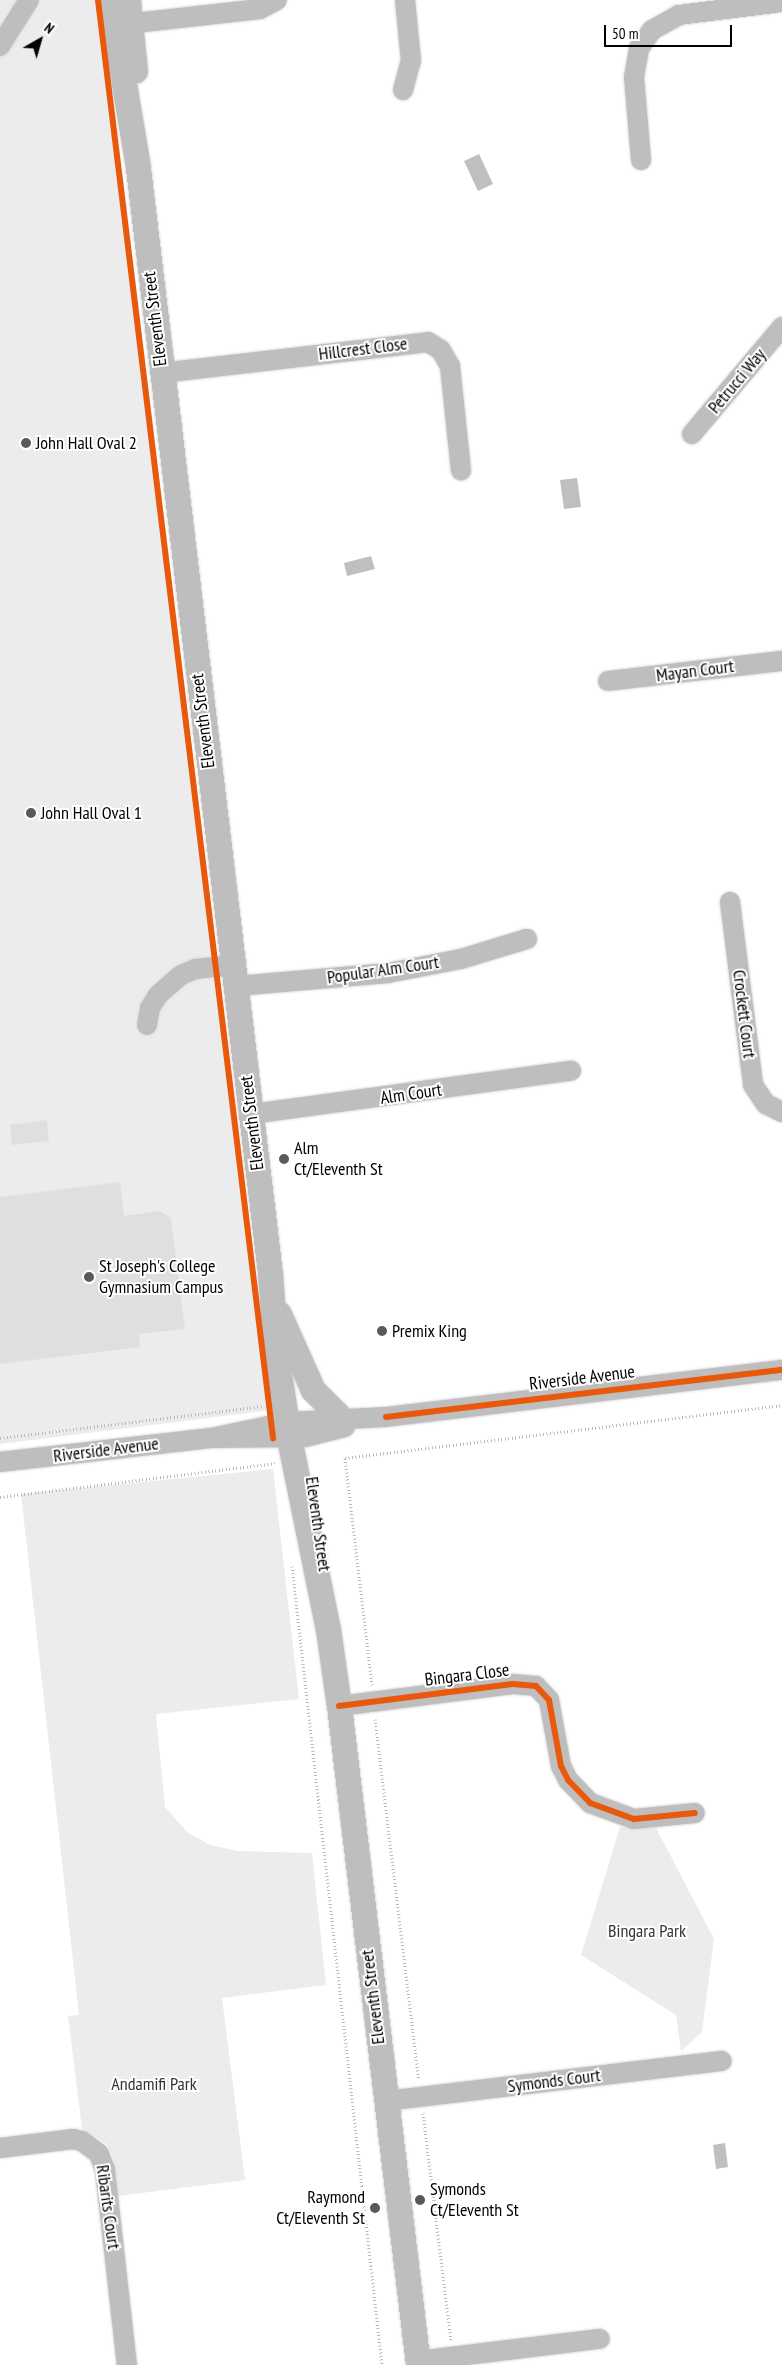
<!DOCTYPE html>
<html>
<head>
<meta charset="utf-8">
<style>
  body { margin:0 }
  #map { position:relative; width:782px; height:2365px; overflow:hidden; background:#fff; font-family:"PT Sans Narrow",sans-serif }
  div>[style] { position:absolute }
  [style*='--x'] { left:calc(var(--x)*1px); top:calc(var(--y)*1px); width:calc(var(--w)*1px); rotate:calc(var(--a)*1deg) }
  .green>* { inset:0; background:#ececec }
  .water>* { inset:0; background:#bfbfbf }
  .building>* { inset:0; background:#dfdfdf }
  .path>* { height:3px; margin-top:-1.5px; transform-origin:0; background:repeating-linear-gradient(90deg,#b9b9b9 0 1px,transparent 0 3.5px) }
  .roads { filter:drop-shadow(0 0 1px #dbdbdb) drop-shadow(0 0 1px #dbdbdb) }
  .minor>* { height:20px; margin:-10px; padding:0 10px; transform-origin:10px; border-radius:10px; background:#bebebe }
  .major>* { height:25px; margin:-12.5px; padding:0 12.5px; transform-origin:12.5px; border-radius:12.5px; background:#bebebe }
  .cycleway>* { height:6px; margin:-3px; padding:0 3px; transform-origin:3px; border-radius:3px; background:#e8590c }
  .dots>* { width:14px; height:14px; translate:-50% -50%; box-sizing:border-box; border:2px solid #fff; border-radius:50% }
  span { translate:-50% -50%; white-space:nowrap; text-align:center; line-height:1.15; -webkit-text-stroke:4px #fff; paint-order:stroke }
  .street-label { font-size:18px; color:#000 }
  .poi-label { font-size:18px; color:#000 }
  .left { translate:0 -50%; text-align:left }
  .right { translate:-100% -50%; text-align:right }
  .park-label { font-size:18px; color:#333 }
  .north { position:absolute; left:15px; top:15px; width:50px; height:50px; -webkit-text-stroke:4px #fff; paint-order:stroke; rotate:38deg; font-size:14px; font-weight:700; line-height:20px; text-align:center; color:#000 }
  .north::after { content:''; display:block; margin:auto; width:18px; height:22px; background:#000; clip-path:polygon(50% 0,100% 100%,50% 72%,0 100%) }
  .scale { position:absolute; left:604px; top:25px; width:128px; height:22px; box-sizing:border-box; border:2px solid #000; border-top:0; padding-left:6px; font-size:15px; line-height:18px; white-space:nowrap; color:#000; -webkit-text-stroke:4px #fff; paint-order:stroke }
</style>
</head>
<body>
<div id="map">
  <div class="green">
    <div style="clip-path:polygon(0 0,102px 0,271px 1410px,0 1444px)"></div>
    <div style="clip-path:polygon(273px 1469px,299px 1699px,156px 1714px,165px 1807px,187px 1832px,210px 1845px,238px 1851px,312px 1853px,326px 1985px,222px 1998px,245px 2180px,118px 2196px,113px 2157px,107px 2144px,82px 2129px,68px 2016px,79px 2015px,21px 1494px)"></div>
    <div style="clip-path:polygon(620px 1827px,656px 1828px,714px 1939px,702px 2032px,681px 2051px,676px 2015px,581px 1955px)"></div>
  </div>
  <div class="water">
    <div style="clip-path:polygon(479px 154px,493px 184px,478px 191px,464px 161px)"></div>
    <div style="clip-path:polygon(577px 478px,581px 507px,564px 509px,560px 480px)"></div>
    <div style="clip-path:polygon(371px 556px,375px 569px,347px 576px,344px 563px)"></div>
    <div style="clip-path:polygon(725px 2143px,728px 2167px,716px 2169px,713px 2145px)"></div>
  </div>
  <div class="building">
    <div style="clip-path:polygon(47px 1120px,49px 1141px,12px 1145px,10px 1125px)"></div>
    <div style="clip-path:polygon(120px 1182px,124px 1216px,160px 1211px,171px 1218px,185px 1329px,139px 1334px,140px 1347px,0 1364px,0 1197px)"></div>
  </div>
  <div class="path">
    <div style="--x:0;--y:1438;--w:266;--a:-6.9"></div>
    <div style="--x:0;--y:1497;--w:277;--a:-7"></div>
    <div style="--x:292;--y:1566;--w:804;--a:83.57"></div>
    <div style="--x:372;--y:1685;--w:229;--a:-96.8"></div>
    <div style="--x:345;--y:1458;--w:440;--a:-6.9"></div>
    <div style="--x:375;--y:1719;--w:364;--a:83.1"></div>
    <div style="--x:423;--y:2113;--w:229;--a:83"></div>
  </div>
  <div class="roads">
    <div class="minor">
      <div style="--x:117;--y:25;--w:144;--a:-6.4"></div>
      <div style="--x:260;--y:9;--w:19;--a:-28"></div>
      <div style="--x:0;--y:46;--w:54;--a:-57.8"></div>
      <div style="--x:403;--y:90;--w:30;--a:-75"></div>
      <div style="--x:411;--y:61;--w:61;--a:-95.6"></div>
      <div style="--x:641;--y:160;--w:83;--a:-94.8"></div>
      <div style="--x:634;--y:77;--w:29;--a:-80"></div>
      <div style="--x:639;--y:48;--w:22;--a:-54"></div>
      <div style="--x:652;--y:30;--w:31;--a:-29"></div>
      <div style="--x:679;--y:15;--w:104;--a:-7.2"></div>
      <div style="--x:161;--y:373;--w:269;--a:-6.6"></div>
      <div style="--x:428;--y:342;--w:15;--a:32"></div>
      <div style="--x:441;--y:350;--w:18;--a:61"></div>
      <div style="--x:450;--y:366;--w:105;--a:84"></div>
      <div style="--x:692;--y:434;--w:140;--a:-49.9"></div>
      <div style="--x:608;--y:681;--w:175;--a:-6.6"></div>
      <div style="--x:730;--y:902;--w:184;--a:82.8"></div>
      <div style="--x:753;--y:1085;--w:23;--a:56"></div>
      <div style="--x:766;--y:1104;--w:18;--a:27"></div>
      <div style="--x:236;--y:986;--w:153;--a:-4.9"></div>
      <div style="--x:388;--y:973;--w:74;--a:-10.9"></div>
      <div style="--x:461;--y:959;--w:69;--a:-16.9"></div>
      <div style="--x:147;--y:1025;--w:17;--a:-80"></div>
      <div style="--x:150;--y:1008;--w:15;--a:-58"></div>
      <div style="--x:158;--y:995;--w:30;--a:-41"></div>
      <div style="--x:181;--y:975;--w:15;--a:-23"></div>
      <div style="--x:195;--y:969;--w:38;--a:-6"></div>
      <div style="--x:251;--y:1114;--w:323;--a:-7.7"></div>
      <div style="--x:211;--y:1438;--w:78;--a:-11.9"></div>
      <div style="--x:287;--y:1422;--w:99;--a:-2.9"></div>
      <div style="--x:386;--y:1417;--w:399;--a:-6.8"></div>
      <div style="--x:0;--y:1462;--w:212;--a:-6.5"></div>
      <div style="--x:211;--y:1438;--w:94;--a:-0.6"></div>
      <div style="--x:305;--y:1437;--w:41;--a:-14"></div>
      <div style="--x:339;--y:1706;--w:175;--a:-7.2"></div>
      <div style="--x:513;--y:1684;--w:23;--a:5"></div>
      <div style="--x:536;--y:1686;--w:19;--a:47"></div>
      <div style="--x:549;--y:1700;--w:67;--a:79.7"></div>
      <div style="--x:561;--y:1766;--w:16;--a:63"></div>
      <div style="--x:568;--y:1780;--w:32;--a:46"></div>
      <div style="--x:590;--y:1803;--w:47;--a:20"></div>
      <div style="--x:634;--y:1819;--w:61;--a:-5.6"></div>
      <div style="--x:386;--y:2101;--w:338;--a:-6.8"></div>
      <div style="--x:0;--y:2148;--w:74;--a:-7"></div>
      <div style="--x:73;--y:2139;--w:9;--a:13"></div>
      <div style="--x:82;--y:2141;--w:21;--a:37"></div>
      <div style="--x:99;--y:2154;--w:17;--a:69"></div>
      <div style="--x:105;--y:2170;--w:196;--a:83.6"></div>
      <div style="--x:417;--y:2361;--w:184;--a:-6.9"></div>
    </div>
    <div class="major">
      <div style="--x:110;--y:0;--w:170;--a:80.5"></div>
      <div style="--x:138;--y:168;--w:1113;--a:83.19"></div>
      <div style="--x:270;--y:1273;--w:81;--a:85.8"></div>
      <div style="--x:276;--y:1354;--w:85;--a:81.2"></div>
      <div style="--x:289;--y:1438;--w:195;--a:78.5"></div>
      <div style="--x:328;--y:1629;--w:78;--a:81.9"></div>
      <div style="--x:339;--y:1706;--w:664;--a:83.16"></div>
      <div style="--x:128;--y:0;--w:71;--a:84.4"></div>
      <div style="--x:279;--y:1314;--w:83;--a:65.9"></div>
      <div style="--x:313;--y:1390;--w:40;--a:45"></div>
    </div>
  </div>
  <div class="cycleway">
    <div style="--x:98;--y:0;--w:1449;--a:83.06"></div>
    <div style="--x:386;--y:1417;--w:399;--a:-6.8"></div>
    <div style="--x:339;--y:1706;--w:175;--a:-7.2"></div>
    <div style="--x:513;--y:1684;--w:23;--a:5"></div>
    <div style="--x:536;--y:1686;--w:19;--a:47"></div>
    <div style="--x:549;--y:1700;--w:67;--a:79.7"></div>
    <div style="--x:561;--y:1766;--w:16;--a:63"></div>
    <div style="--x:568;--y:1780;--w:32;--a:46"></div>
    <div style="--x:590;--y:1803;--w:47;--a:20"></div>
    <div style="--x:634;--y:1819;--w:61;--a:-5.6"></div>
  </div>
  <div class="dots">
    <div style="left:26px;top:443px;background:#595959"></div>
    <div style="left:31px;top:813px;background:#595959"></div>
    <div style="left:284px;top:1159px;background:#595959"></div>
    <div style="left:89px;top:1277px;background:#595959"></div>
    <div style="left:382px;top:1331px;background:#595959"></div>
    <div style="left:420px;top:2200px;background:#595959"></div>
    <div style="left:375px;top:2208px;background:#595959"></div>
  </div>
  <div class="street-label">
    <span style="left:155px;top:319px;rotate:-97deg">Eleventh Street</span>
    <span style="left:363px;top:349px;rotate:-7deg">Hillcrest Close</span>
    <span style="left:737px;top:381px;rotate:-50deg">Petrucci Way</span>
    <span style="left:695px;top:671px;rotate:-7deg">Mayan Court</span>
    <span style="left:203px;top:721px;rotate:-97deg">Eleventh Street</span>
    <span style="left:383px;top:970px;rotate:-8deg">Popular Alm Court</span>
    <span style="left:744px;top:1014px;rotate:83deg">Crockett Court</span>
    <span style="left:411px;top:1094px;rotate:-8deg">Alm Court</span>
    <span style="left:252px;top:1123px;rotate:-97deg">Eleventh Street</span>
    <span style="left:582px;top:1378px;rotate:-7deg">Riverside Avenue</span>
    <span style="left:106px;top:1450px;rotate:-7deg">Riverside Avenue</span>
    <span style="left:318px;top:1524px;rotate:82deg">Eleventh Street</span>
    <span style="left:467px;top:1675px;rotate:-7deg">Bingara Close</span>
    <span style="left:373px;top:1997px;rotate:-97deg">Eleventh Street</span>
    <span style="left:554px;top:2081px;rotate:-7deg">Symonds Court</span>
    <span style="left:108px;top:2207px;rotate:82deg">Ribarits Court</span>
  </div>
  <div class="poi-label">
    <span class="left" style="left:36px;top:443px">John Hall Oval 2</span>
    <span class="left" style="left:41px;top:813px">John Hall Oval 1</span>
    <span class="left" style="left:294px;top:1159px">Alm<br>Ct/Eleventh St</span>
    <span class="left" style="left:99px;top:1277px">St Joseph's College<br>Gymnasium Campus</span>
    <span class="left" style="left:392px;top:1331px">Premix King</span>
    <span class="left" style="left:430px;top:2200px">Symonds<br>Ct/Eleventh St</span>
    <span class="right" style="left:365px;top:2208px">Raymond<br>Ct/Eleventh St</span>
  </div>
  <div class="park-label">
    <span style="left:647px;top:1931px">Bingara Park</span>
    <span style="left:154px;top:2084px">Andamifi Park</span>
  </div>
  <div class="north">N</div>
  <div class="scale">50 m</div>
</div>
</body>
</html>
